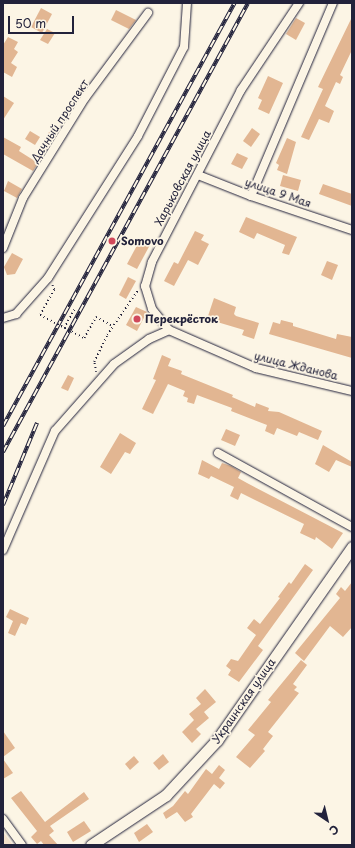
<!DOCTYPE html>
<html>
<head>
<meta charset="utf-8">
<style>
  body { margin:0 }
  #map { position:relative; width:355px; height:848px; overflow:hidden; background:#fcf5e5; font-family:"Playpen Sans",sans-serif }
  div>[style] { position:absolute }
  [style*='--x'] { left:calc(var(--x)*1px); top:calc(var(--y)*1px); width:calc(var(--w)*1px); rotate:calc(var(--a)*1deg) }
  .built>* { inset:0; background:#f4e2cc }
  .building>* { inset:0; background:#e2b692 }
  .path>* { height:1.5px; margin-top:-0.75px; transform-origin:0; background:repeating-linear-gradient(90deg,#22223b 0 1px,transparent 0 4px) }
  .roads { filter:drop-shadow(0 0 1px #22223b) drop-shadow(0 0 1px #22223b) }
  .street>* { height:8px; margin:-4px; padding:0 4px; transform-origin:4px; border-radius:4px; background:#fcf5e5 }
  .secondary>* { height:11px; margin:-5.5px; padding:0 5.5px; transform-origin:5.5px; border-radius:5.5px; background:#fcf5e5 }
  .rail>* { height:4px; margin-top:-2px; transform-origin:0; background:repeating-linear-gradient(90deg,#fcf5e5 0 8px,#22223b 0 16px); box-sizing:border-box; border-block:1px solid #22223b }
  .path-bridge>* { height:1.5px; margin-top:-0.75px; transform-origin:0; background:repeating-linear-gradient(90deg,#22223b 0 1px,transparent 0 4px) }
  .dots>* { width:11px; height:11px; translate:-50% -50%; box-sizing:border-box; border:2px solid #fcf5e5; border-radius:50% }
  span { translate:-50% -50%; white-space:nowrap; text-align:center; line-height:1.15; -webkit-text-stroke:3.5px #fcf5e5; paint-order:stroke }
  .street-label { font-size:11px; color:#22223b }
  .poi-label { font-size:11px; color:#22223b; font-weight:700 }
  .left { translate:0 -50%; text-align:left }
  .frame { position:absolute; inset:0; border:4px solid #22223b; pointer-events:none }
  .north { position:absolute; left:307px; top:800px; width:40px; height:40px; -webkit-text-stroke:3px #fcf5e5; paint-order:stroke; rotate:145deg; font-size:11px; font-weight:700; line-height:16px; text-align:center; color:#22223b }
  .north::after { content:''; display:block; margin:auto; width:14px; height:18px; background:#22223b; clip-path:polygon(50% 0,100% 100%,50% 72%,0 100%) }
  .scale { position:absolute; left:8px; top:16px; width:66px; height:18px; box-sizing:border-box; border:2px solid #22223b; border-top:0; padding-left:5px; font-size:12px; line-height:14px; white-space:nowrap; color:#22223b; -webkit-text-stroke:3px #fcf5e5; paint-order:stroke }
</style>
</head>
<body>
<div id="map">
  <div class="built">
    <div style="clip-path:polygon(3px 832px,13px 845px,3px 845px)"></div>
  </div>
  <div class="building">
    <div style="clip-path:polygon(41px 8px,52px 14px,42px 33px,31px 27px)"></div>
    <div style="clip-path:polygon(116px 10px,136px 20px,129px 29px,111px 20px)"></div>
    <div style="clip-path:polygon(352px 17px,352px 50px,340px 75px,343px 77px,340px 84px,336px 82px,325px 106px,334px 111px,329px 123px,319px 119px,309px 140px,301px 137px,323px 89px,318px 87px)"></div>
    <div style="clip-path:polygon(296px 18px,305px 23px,296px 40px,286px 34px)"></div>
    <div style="clip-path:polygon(47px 29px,55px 33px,48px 44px,40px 40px)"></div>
    <div style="clip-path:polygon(8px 37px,18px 42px,14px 49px,18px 52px,11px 63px,17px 67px,12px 77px,3px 72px,3px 45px)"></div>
    <div style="clip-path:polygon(268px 76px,283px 83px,269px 114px,258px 109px,262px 100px,258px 98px)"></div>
    <div style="clip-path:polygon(3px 96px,14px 103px,3px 120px)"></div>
    <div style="clip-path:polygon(54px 124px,60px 128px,52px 141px,46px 137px)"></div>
    <div style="clip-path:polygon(252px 128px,260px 134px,251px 147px,243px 141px)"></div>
    <div style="clip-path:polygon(30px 131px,40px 137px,35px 145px,25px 139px)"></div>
    <div style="clip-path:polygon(3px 137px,21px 147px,19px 151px,38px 163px,33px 171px,3px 154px)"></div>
    <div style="clip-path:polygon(287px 138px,296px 142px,287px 174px,277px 170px,279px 165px,276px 163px)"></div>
    <div style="clip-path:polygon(237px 153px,248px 158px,242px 169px,231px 164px)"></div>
    <div style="clip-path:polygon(283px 175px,301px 180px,298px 191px,280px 186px)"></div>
    <div style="clip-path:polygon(8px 181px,22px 189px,17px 198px,4px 191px)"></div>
    <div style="clip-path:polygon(323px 184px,352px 194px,352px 206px,319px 194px)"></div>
    <div style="clip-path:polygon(246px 217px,297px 237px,289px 255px,282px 253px,285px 245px,257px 233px,254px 239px,239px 232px)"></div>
    <div style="clip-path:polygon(195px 231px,204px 235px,201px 240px,209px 244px,198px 265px,188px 260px,174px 286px,164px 281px,174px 262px,178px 264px)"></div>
    <div style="clip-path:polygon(141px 238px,151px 243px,137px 269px,127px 264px)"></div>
    <div style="clip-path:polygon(12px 253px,23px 259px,15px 274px,7px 275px,4px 267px)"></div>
    <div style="clip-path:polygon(327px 261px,338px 265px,332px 280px,321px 275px)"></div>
    <div style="clip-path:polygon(128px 277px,136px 281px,126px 299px,119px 295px)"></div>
    <div style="clip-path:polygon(214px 298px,236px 307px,234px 314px,236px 316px,259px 323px,254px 339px,242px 335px,244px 330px,207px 319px)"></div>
    <div style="clip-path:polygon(136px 307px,147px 312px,137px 331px,126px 325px)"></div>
    <div style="clip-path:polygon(281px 320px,293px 323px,293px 326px,336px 339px,337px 334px,352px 337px,352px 358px,269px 334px,273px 322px,280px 324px)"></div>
    <div style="clip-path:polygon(162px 355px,171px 359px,168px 366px,182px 371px,181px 374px,233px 395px,232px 397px,255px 407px,256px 403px,269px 408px,268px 411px,279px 412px,322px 431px,318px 440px,299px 432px,297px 436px,277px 428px,274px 435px,265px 431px,267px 425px,231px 411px,232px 408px,197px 395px,194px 404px,187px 402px,188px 398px,183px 396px,185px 391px,168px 384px,153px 414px,142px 409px,156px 380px,153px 379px)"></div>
    <div style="clip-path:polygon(68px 375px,74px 378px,68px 391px,61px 388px)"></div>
    <div style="clip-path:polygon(226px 429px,240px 435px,235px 446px,221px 440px)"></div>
    <div style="clip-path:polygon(120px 433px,136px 443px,130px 454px,125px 452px,111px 474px,100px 467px)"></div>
    <div style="clip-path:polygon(323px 445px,352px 462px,352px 467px,336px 460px,329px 472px,315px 464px)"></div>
    <div style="clip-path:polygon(202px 460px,219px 469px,222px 463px,231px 466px,241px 472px,238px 478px,247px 483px,343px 533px,332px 549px,316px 537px,315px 540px,300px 533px,304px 524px,241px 493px,238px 500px,230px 496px,234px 487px,211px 476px,209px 479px,198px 474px)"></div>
    <div style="clip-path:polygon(305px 564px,313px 570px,258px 646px,263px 650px,239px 682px,228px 675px,231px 670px,226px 666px,231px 659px,238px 661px,256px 635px,247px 628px,254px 619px,260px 624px,280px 598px,278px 597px,289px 582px,291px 584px)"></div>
    <div style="clip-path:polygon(352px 582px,352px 627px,343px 637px,330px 626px,304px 661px,295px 653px,340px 598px,336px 594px,341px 587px,345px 591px)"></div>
    <div style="clip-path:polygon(10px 609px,29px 618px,26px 625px,21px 623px,15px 636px,8px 633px,13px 621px,6px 617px)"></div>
    <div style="clip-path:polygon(301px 660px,307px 665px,293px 684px,297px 687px,294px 690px,299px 693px,268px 732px,273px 736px,263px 749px,265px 751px,250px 768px,236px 757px,255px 735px,248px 730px,271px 702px,268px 700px)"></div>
    <div style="clip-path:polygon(205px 689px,216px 702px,204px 712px,209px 718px,196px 729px,201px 734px,192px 743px,182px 732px,194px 720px,189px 714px,201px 704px,196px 698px)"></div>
    <div style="clip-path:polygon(3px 731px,15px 748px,3px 757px)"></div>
    <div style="clip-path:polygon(163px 754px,169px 762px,159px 770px,153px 763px)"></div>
    <div style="clip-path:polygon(134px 756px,139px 762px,130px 770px,125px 764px)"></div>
    <div style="clip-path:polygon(3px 759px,13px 773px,3px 779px)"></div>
    <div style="clip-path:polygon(219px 765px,225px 770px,219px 778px,225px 783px,220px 789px,214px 784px,191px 814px,193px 817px,185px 822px,177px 812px,166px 819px,163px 813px,173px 806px,185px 791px,188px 794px,206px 769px,212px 774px)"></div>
    <div style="clip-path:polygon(21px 791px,45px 822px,84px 792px,89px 799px,50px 826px,54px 831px,49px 835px,58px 845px,44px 845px,41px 841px,37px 844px,31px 837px,37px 831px,11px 798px)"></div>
    <div style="clip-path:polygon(84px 821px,91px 831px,73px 842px,67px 832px)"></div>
    <div style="clip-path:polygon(147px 824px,153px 832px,139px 842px,134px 833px)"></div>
  </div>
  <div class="path">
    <div style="--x:40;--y:315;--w:29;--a:-61"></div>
    <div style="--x:54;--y:290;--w:5;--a:-112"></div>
    <div style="--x:64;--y:328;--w:21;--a:-61"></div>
    <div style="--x:84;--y:338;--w:24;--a:-60"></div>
    <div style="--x:96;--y:317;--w:19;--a:28"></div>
    <div style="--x:96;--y:372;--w:10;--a:-101"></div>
    <div style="--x:94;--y:362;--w:30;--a:-64"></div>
    <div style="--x:107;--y:335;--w:55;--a:-55.4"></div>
  </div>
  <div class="roads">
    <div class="street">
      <div style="--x:299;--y:3;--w:105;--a:123.7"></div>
      <div style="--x:241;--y:90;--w:194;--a:117.4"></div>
      <div style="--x:152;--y:262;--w:25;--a:106"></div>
      <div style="--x:145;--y:286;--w:24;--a:73"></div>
      <div style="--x:152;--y:309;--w:27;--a:51"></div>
      <div style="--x:169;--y:330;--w:95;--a:23.6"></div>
      <div style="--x:256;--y:368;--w:99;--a:13.5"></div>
      <div style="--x:198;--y:175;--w:57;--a:21.6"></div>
      <div style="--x:251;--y:196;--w:107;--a:18.6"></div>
      <div style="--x:251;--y:196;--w:210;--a:-67"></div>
      <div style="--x:3;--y:248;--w:54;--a:-68.2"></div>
      <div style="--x:23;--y:198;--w:118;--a:-58.2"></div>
      <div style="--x:85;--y:98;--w:106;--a:-53.5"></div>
      <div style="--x:3;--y:318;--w:14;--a:-17"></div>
      <div style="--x:16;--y:314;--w:48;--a:-48.4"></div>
      <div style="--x:48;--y:278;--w:168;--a:-57.6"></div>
      <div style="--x:138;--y:136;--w:100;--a:-62.7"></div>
      <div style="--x:184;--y:47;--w:44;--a:-86.1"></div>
      <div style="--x:218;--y:453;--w:153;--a:28.9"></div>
      <div style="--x:3;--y:550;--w:130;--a:-66.4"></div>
      <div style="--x:55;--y:431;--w:89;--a:-48.6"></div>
      <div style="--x:114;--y:364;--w:43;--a:-35.5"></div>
      <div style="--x:149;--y:339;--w:22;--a:-24"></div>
      <div style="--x:3;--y:819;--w:32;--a:54"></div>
    </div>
    <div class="secondary">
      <div style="--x:91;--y:845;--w:90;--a:-33.7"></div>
      <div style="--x:166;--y:795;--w:75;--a:-47.2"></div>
      <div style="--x:217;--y:740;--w:236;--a:-55"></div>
    </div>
  </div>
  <div class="rail">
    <div style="--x:3;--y:426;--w:482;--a:-61.3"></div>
    <div style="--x:3;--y:452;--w:511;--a:-61.38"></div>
    <div style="--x:3;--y:505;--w:89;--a:-67.5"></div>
  </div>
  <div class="path-bridge">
    <div style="--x:40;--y:315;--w:50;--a:27.6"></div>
  </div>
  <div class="dots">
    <div style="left:112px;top:241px;background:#d1495b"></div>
    <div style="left:137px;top:319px;background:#d1495b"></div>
  </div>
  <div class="street-label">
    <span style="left:60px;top:121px;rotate:-57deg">Дачный проспект</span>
    <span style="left:183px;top:178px;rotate:-62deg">Харьковская улица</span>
    <span style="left:278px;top:193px;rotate:19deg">улица 9 Мая</span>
    <span style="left:296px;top:366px;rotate:14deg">улица Жданова</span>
    <span style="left:244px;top:701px;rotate:-55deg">Украинская улица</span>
  </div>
  <div class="poi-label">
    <span class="left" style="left:121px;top:241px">Somovo</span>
    <span class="left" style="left:145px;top:319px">Перекрёсток</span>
  </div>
  <div class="frame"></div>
  <div class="north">С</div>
  <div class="scale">50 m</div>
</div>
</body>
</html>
